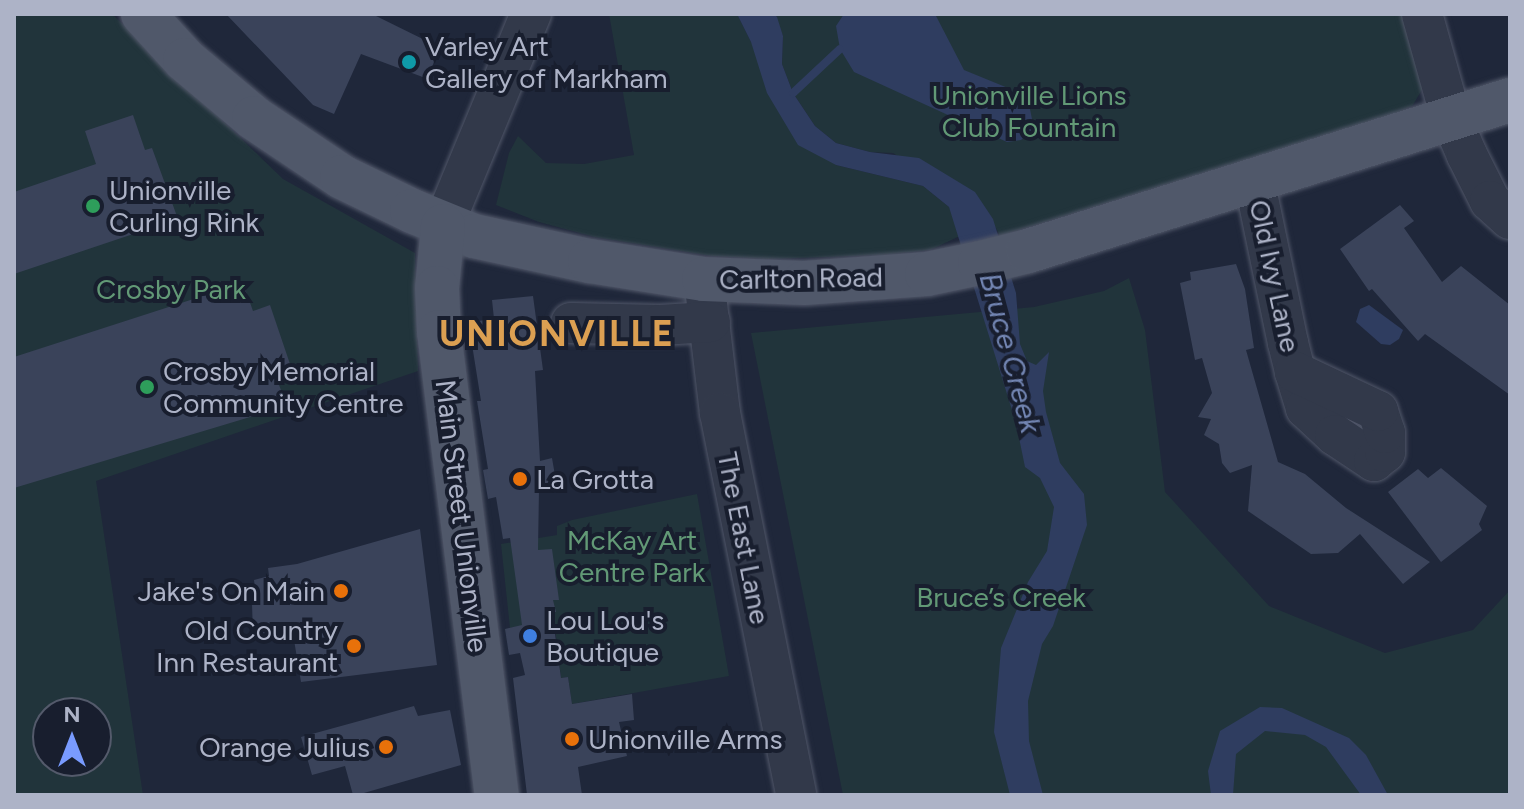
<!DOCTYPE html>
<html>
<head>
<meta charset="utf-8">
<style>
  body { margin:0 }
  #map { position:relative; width:1524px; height:809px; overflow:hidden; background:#1f273a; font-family:Figtree,sans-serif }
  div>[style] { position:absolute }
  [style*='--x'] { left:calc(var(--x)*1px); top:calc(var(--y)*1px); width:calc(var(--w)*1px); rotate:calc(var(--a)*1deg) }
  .green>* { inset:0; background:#21343b }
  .water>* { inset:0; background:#2f3d60 }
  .stream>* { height:8px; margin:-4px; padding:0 4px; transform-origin:4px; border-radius:4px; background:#2f3d60 }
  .building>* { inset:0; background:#3a435a }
  .roads { filter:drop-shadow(0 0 2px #505668) drop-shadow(0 0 2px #505668) }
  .minor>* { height:40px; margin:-20px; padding:0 20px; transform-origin:20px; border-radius:20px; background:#32394a }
  .major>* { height:44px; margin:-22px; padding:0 22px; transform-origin:22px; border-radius:22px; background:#50586a }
  .dots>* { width:22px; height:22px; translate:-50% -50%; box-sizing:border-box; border:4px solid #181e2e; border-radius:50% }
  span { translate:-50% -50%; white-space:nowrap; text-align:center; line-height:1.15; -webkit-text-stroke:8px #181e2e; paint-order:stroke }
  .poi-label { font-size:28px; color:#adb3c7 }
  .left { translate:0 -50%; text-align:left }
  .right { translate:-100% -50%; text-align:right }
  .park-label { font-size:28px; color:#629976 }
  .street-label { font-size:28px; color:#adb3c7 }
  .water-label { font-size:30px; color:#7285b2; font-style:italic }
  .district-label { font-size:36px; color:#dca052; font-weight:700; letter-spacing:2px }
  .frame { position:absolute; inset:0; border:16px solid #adb3c7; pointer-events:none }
  .north { position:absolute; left:32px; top:697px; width:80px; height:80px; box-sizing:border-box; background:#181e2e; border:2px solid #545a6b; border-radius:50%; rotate:0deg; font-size:22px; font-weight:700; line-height:32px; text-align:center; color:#adb3c7 }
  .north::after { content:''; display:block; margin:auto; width:28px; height:36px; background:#799bff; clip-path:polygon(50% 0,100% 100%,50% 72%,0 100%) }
</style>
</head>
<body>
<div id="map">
  <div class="green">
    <div style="clip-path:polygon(evenodd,21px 14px,112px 14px,283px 179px,415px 253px,418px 371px,96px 481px,143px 795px,14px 795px,14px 16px,21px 14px,48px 713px,96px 713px,96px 761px,48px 761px,48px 713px)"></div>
    <div style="clip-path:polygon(609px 14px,737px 14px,751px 42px,836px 165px,923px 186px,949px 207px,962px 235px,930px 250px,882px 255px,768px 259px,712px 256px,595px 237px,539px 222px,496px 205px,509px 153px,518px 136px,546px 163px,584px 164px,634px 155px)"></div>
    <div style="clip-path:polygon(774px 14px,1406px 14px,1424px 86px,1413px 105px,1399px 112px,1000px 236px,988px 213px,893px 153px,870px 152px,836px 143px,815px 126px,793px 93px,782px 64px,783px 36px)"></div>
    <div style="clip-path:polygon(1129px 278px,1145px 330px,1165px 492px,1269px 606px,1385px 653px,1473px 630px,1510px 590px,1510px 795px,843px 795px,751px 333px,1034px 307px,1104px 291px)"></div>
    <div style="clip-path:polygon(697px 494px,729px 676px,572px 704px,568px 677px,561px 678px,554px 620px,510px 628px,501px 544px,557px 535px,557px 526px,572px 520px)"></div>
  </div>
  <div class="water">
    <div style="clip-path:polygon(737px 14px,774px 14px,777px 17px,783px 36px,782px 64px,793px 93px,815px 126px,836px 143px,870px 152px,919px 158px,975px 192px,993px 219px,1016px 293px,1020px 344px,1027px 361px,1036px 365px,1049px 352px,1043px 391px,1046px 412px,1060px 463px,1084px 494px,1087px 525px,1053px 626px,1042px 644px,1028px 701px,1029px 741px,1043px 795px,1010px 795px,994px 732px,1001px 648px,1028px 582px,1047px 551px,1054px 507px,1040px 478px,1025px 467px,1016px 423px,949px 207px,923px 186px,836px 165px,798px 145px,767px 93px,751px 42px)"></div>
    <div style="clip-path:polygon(844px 14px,935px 14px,964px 70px,1008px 88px,1029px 104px,1034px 129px,1021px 140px,1007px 142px,854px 72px,840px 49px,836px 26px)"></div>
    <div style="clip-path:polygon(1369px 305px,1403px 330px,1399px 339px,1390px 345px,1381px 344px,1356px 322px,1360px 309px)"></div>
    <div style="clip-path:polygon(1260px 707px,1282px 708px,1349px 738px,1366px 755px,1388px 795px,1361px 795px,1326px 747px,1305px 735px,1265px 731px,1236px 754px,1233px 795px,1211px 795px,1208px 771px,1220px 731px)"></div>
  </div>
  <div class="stream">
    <div style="--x:793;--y:93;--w:64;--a:-43.1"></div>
  </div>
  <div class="building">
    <div style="clip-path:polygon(226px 14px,372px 14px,439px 47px,428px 79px,361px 54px,334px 114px,313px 105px)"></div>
    <div style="clip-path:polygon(133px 115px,145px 150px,152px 148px,178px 219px,14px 274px,14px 192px,96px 164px,85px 131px)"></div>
    <div style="clip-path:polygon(1400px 205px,1414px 221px,1404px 228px,1442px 282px,1461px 266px,1510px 305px,1510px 395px,1425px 334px,1418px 341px,1372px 289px,1369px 291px,1340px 249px)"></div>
    <div style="clip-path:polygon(1236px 264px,1245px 289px,1254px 348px,1246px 350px,1278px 462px,1305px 474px,1346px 508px,1430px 562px,1403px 584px,1360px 534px,1338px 553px,1311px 554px,1248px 511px,1252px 465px,1230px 473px,1222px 463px,1219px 444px,1204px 435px,1211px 419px,1198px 417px,1212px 393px,1202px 358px,1195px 360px,1180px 283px,1191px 280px,1190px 272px)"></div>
    <div style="clip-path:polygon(243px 283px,253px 311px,270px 305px,290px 364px,273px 369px,287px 406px,14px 488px,14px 357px)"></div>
    <div style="clip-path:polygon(533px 296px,543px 370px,535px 371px,540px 461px,552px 458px,557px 487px,539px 490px,538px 550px,552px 549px,559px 600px,553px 600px,556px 612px,552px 612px,561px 678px,568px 677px,572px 704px,632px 694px,634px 720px,619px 722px,627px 756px,578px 767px,582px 795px,527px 795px,513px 678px,525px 675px,520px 653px,509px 655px,505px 629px,522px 625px,510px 538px,503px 539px,496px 497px,488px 499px,483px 470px,488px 469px,477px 401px,481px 401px,470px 332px,470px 322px,494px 319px,492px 300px)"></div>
    <div style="clip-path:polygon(1441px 468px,1487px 506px,1479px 524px,1482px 530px,1441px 562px,1388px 492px,1418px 469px,1428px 478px)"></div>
    <div style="clip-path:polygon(420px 529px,437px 665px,301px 682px,292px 628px,253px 635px,252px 604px,257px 604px,254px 580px,269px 576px,268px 568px,297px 564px)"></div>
    <div style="clip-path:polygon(414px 706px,418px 716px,450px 710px,461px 765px,357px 795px,353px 795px,345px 766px,312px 775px,301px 737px)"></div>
  </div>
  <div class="roads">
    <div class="minor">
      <div style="--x:1422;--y:14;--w:108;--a:74.4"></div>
      <div style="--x:1451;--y:118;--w:40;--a:66.6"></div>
      <div style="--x:1467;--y:155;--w:51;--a:63.4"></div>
      <div style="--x:1490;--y:201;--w:27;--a:42"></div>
      <div style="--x:1254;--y:179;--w:167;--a:78.3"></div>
      <div style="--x:1288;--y:343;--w:30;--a:76"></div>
      <div style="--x:1295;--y:372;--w:38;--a:73"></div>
      <div style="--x:1306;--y:408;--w:40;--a:43"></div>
      <div style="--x:1335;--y:435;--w:47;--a:33.7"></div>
      <div style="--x:1374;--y:461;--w:14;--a:-39"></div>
      <div style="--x:1385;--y:452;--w:19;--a:-90"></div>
      <div style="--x:1385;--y:433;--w:23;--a:-108"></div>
      <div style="--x:1378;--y:411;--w:92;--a:-154.8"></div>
      <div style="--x:443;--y:226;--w:230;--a:-67.5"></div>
      <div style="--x:704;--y:279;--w:135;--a:83.2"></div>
      <div style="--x:720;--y:413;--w:389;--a:78.7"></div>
      <div style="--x:571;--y:323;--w:89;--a:1.3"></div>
      <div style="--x:660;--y:325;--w:50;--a:-3.4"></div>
    </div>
    <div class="major">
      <div style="--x:143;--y:14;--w:62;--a:47.6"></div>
      <div style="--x:185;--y:60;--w:90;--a:40"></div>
      <div style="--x:254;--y:118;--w:106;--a:33.8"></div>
      <div style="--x:342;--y:177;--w:78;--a:25.9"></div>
      <div style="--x:412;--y:211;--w:67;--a:22"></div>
      <div style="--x:474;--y:236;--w:119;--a:12.2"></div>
      <div style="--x:590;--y:261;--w:115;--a:9"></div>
      <div style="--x:704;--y:279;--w:100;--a:2.3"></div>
      <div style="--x:804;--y:283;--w:123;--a:-4.2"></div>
      <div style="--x:927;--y:274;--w:54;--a:-11.7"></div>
      <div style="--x:980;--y:263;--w:49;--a:-14"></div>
      <div style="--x:1028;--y:251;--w:505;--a:-17.39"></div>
      <div style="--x:443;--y:226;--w:62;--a:95.5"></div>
      <div style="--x:437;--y:288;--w:44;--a:87.4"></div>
      <div style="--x:439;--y:332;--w:467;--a:82.9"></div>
    </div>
  </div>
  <div class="dots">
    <div style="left:409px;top:62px;background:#0f9aa8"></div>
    <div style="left:93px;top:206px;background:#2e9e5b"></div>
    <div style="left:147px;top:387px;background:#2e9e5b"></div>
    <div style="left:520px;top:479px;background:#e8710a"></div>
    <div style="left:341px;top:591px;background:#e8710a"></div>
    <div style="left:530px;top:636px;background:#3f7fe0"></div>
    <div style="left:354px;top:646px;background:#e8710a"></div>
    <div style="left:572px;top:739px;background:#e8710a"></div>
    <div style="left:386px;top:747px;background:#e8710a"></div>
  </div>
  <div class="poi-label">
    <span class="left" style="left:425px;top:62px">Varley Art<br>Gallery of Markham</span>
    <span class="left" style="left:109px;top:206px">Unionville<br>Curling Rink</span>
    <span class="left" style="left:163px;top:387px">Crosby Memorial<br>Community Centre</span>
    <span class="left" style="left:536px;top:479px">La Grotta</span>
    <span class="right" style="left:325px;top:591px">Jake's On Main</span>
    <span class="left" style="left:546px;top:636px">Lou Lou's<br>Boutique</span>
    <span class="right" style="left:338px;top:646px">Old Country<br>Inn Restaurant</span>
    <span class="left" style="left:588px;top:739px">Unionville Arms</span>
    <span class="right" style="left:370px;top:747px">Orange Julius</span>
  </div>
  <div class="park-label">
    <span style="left:1029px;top:111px">Unionville Lions<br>Club Fountain</span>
    <span style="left:171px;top:289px">Crosby Park</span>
    <span style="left:632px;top:556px">McKay Art<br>Centre Park</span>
    <span style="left:1001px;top:597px">Bruce’s Creek</span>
  </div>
  <div class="street-label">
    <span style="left:1275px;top:276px;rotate:78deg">Old Ivy Lane</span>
    <span style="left:801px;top:278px;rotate:-1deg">Carlton Road</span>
    <span style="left:462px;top:516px;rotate:83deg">Main Street Unionville</span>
    <span style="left:744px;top:538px;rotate:79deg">The East Lane</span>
  </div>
  <div class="water-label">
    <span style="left:1010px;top:353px;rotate:75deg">Bruce Creek</span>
  </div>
  <div class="district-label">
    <span style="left:557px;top:334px">UNIONVILLE</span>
  </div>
  <div class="frame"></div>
  <div class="north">N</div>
</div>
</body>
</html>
